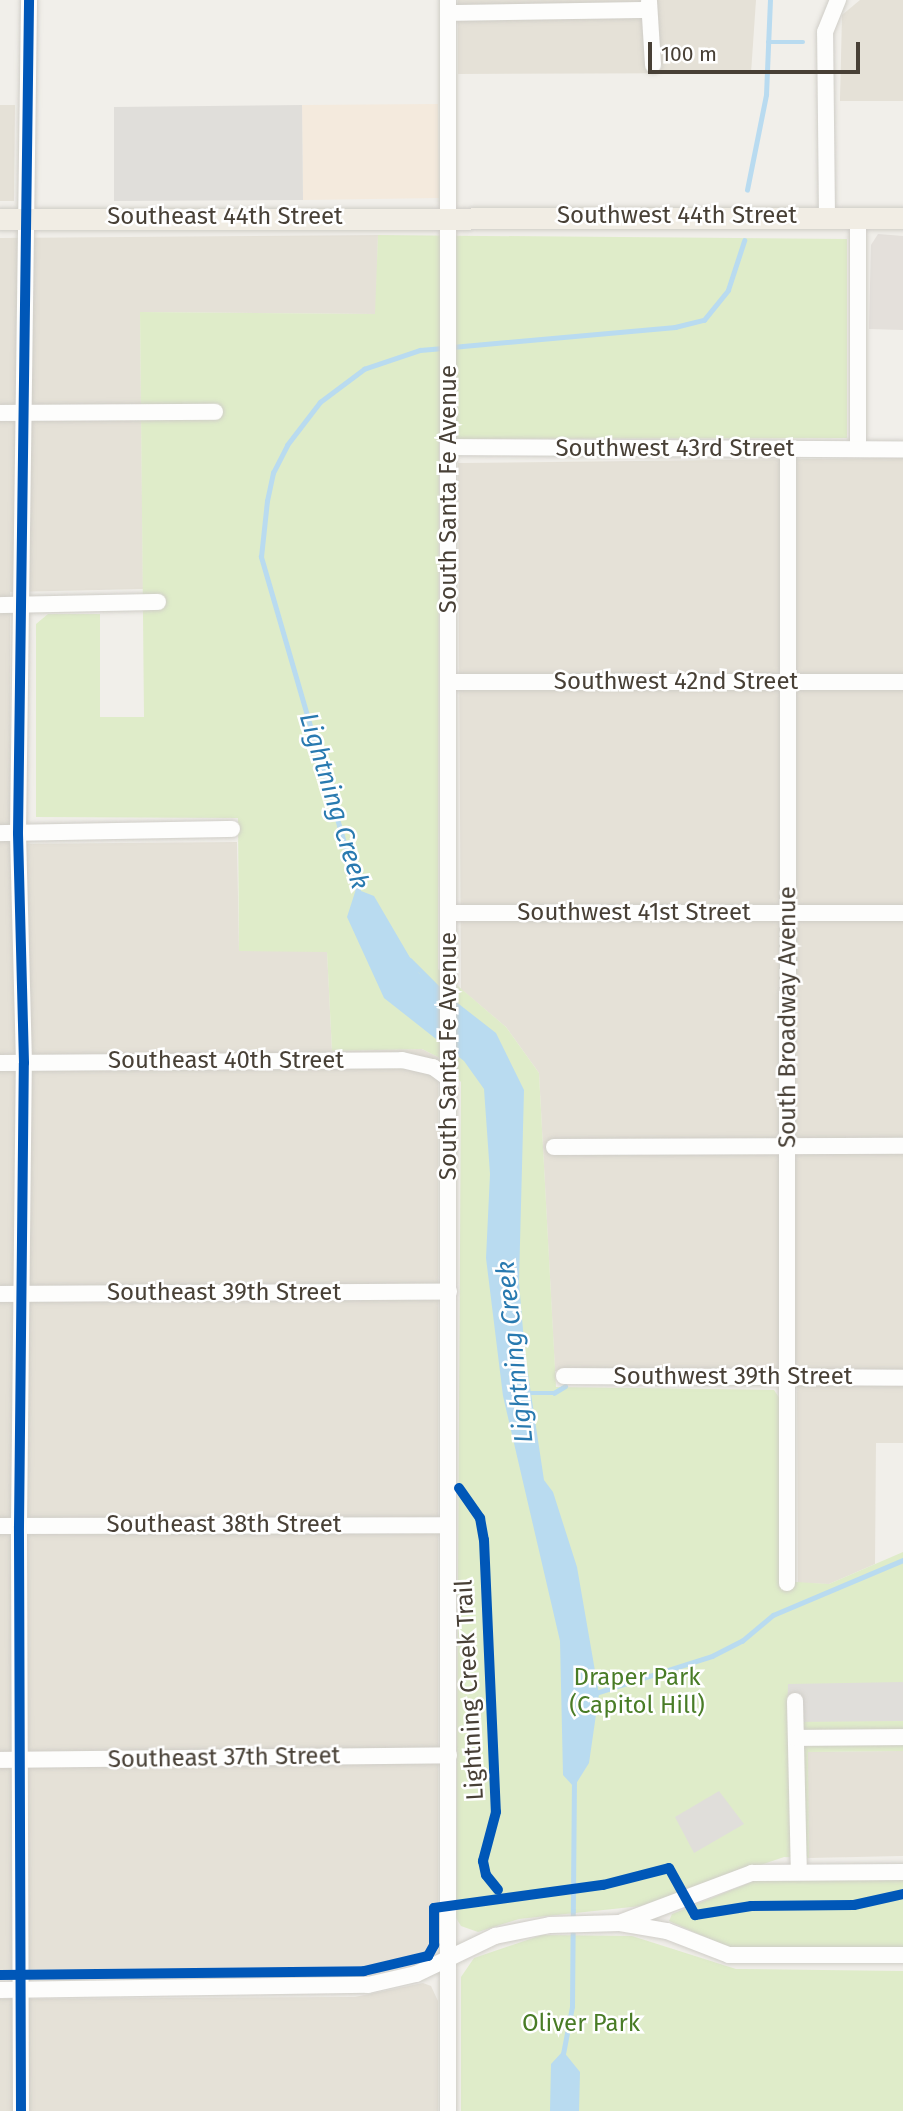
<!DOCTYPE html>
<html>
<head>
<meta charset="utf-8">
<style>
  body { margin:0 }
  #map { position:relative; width:903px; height:2111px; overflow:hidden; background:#f1efea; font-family:"Fira Sans",sans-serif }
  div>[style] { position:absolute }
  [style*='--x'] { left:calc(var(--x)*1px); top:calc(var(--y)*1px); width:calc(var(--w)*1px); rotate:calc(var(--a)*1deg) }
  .residential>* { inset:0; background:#e5e1d7 }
  .commercial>* { inset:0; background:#f4eadd }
  .industrial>* { inset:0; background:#e4e0db }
  .green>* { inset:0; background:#dfecc9 }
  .parking>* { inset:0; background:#e0deda }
  .water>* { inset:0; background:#b9dbf0 }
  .stream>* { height:4.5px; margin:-2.25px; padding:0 2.25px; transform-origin:2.25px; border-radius:2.25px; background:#b9dbf0 }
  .roads { filter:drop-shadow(0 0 2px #cfcdc7) drop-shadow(0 0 2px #cfcdc7) }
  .minor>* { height:16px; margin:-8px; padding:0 8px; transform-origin:8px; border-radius:8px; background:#fdfdfc }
  .major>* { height:21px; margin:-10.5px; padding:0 10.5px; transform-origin:10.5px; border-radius:10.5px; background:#f1ede4 }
  .cycleway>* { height:10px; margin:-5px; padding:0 5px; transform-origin:5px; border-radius:5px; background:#0057b8 }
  span { translate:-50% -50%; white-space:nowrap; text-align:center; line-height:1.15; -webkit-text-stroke:5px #fff; paint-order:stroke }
  .street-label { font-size:24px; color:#484036 }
  .park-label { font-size:24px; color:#497c26 }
  .water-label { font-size:26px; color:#297ab0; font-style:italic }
  .scale { position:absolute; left:648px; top:42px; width:212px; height:32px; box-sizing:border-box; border:4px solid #484036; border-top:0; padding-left:9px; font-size:21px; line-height:24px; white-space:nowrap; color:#484036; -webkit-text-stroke:5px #fff; paint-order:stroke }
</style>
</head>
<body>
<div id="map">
  <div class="residential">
    <div style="clip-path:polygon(458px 0,756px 0,751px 73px,458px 74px)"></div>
    <div style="clip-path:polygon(860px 0,903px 0,903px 101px,840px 101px,842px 15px)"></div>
    <div style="clip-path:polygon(0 105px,15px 105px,14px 201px,0 201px)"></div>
    <div style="clip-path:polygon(378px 235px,376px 314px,140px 312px,143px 589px,10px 592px,10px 844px,237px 842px,239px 951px,327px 951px,332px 1051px,422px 1049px,438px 1057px,438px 1903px,431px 1904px,431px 1945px,426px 1954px,375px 1966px,0 1970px,0 238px)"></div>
    <div style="clip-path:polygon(903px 458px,903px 1443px,876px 1443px,875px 1564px,829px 1584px,798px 1583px,797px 1369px,555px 1371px,539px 1073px,506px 1027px,461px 989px,458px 463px)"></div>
    <div style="clip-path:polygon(903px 1751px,903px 1856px,809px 1858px,807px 1752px)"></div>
    <div style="clip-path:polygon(423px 1983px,431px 1986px,438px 2001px,438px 2111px,0 2111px,0 1999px,355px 1997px)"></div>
  </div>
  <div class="commercial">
    <div style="clip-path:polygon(438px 104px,439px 198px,303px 200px,302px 105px)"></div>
  </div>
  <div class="industrial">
    <div style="clip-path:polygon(878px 234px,903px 236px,903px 330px,869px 329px,871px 245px)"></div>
  </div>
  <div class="green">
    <div style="clip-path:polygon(378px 235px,847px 239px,847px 438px,439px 439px,438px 969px,506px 1027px,539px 1073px,556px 1387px,774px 1390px,780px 1399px,779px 1581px,829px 1584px,903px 1552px,903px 1751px,808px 1752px,809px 1858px,784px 1857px,641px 1906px,519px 1919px,478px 1932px,461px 1926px,456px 1918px,461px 1082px,438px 1057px,422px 1049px,332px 1051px,327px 952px,239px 951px,238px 818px,36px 817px,36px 624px,48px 614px,100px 614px,100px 717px,144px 717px,140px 312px,375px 314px)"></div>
    <div style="clip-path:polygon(903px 1879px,903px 1948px,728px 1947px,669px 1921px,672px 1914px,754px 1881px)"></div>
    <div style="clip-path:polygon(542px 1935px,632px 1936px,736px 1969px,903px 1971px,903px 2111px,461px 2111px,461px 1977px,474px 1958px)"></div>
  </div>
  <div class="parking">
    <div style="clip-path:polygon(302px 105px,303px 200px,114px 201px,114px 107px)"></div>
    <div style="clip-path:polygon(903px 1682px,903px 1721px,787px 1722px,788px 1684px)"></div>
    <div style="clip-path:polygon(719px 1791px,744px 1824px,694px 1853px,675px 1817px)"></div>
  </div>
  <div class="water">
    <div style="clip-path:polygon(356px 889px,374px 896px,419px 973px,496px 1033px,524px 1090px,519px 1282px,525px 1354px,544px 1480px,553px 1492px,577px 1567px,599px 1694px,589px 1763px,574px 1787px,563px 1775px,560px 1641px,503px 1396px,486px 1258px,490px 1174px,484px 1089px,464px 1061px,384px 998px,347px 917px)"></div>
    <div style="clip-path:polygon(563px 2051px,580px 2072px,579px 2111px,550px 2111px,551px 2064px)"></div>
  </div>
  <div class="stream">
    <div style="--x:768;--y:42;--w:35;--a:0"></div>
    <div style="--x:747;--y:190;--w:97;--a:-78.7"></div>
    <div style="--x:766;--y:95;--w:95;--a:-87.6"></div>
    <div style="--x:452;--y:347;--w:224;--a:-5.1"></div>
    <div style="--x:675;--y:327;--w:30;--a:-14"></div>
    <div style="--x:704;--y:320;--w:38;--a:-51"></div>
    <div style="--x:728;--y:290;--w:52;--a:-71.9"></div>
    <div style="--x:358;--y:891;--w:348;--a:-106.2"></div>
    <div style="--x:261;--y:557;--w:56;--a:-83.9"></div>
    <div style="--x:267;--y:501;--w:29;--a:-78"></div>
    <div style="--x:273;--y:473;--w:31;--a:-63"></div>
    <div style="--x:287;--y:445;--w:54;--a:-52.5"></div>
    <div style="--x:320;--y:402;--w:55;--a:-36.9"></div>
    <div style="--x:364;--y:369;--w:59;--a:-18.7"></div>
    <div style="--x:420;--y:350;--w:23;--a:-5"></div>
    <div style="--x:410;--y:960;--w:44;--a:45"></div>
    <div style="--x:527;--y:1393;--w:27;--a:0"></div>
    <div style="--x:554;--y:1393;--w:13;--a:-32"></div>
    <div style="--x:593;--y:1694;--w:125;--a:-17.7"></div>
    <div style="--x:712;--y:1656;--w:34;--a:-27"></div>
    <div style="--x:742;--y:1641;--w:40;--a:-40"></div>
    <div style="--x:773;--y:1615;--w:141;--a:-22.9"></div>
    <div style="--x:563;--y:2054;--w:48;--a:-79.2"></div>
    <div style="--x:572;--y:2007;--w:226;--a:-89.5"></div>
  </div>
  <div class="roads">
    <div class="minor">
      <div style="--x:649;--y:1;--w:64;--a:86.4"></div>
      <div style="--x:449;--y:13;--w:200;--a:-0.9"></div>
      <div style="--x:827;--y:217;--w:185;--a:-90.6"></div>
      <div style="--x:825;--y:32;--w:35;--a:-68"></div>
      <div style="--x:858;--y:217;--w:232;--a:90"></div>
      <div style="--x:0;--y:413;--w:215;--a:-0.3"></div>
      <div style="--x:448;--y:447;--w:455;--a:0.3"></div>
      <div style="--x:0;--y:605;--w:158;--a:-1.1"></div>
      <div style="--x:449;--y:682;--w:454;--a:0"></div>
      <div style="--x:0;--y:833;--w:232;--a:-1"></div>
      <div style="--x:449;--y:913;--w:454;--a:0"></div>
      <div style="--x:0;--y:1063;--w:402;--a:-0.4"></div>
      <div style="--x:402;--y:1060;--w:32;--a:13"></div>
      <div style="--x:433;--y:1067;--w:19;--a:36"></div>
      <div style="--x:554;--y:1147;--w:349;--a:-0.2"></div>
      <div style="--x:0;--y:1294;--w:449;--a:-0.3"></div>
      <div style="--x:564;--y:1376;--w:339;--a:0.3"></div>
      <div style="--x:0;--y:1526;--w:448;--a:-0.1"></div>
      <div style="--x:787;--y:1583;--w:1133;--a:-89.95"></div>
      <div style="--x:795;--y:1701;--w:171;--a:88.7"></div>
      <div style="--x:796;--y:1738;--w:107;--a:-0.5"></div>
      <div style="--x:0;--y:1760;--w:449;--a:-0.6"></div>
      <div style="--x:622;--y:1922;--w:139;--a:-20.7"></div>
      <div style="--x:752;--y:1873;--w:151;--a:-0.4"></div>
      <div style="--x:0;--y:1990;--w:368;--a:-0.8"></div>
      <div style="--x:368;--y:1985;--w:49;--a:-12.9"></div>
      <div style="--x:416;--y:1974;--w:88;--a:-25.7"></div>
      <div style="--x:495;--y:1936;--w:56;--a:-11.3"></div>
      <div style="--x:550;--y:1925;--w:70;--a:-1.6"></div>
      <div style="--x:620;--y:1923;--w:48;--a:9.7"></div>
      <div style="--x:667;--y:1931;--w:66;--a:21.2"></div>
      <div style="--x:729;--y:1955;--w:174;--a:0"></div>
      <div style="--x:21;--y:2111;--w:585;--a:-90.2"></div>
      <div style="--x:19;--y:1526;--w:463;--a:-89.4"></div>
      <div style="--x:24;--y:1063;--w:230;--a:-91.5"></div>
      <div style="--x:18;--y:833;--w:833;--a:-89.24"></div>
      <div style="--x:448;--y:2111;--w:2111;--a:-90"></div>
    </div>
    <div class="major">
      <div style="--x:0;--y:219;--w:903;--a:-0.06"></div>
    </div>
  </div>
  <div class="cycleway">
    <div style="--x:459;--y:1488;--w:37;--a:55"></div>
    <div style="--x:480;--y:1518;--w:22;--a:80"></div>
    <div style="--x:484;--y:1540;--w:272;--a:87.5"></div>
    <div style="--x:496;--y:1812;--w:51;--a:104.9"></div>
    <div style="--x:483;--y:1861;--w:14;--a:78"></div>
    <div style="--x:486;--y:1875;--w:19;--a:51"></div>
    <div style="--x:0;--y:1975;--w:364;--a:-0.6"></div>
    <div style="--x:364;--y:1971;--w:66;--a:-13.2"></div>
    <div style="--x:428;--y:1956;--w:13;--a:-61"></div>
    <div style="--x:434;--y:1945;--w:37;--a:-90"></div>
    <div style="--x:434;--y:1908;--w:171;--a:-7.8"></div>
    <div style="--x:603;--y:1885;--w:68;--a:-14.4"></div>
    <div style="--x:669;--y:1868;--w:54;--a:61"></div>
    <div style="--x:695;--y:1915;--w:57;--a:-9.1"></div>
    <div style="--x:751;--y:1906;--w:103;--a:-0.6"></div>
    <div style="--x:854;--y:1905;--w:50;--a:-12.7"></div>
    <div style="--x:21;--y:2111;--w:585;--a:-90.2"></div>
    <div style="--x:19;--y:1526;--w:463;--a:-89.4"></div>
    <div style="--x:24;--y:1063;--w:230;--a:-91.5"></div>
    <div style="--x:18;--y:833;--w:833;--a:-89.24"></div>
  </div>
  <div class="street-label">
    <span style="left:677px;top:216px">Southwest 44th Street</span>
    <span style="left:225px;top:217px">Southeast 44th Street</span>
    <span style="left:675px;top:449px">Southwest 43rd Street</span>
    <span style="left:449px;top:489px;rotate:-90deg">South Santa Fe Avenue</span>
    <span style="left:676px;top:682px">Southwest 42nd Street</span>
    <span style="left:634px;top:913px">Southwest 41st Street</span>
    <span style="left:788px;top:1017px;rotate:-90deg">South Broadway Avenue</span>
    <span style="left:449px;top:1056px;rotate:-90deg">South Santa Fe Avenue</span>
    <span style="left:226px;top:1061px">Southeast 40th Street</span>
    <span style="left:224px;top:1293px">Southeast 39th Street</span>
    <span style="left:733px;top:1377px">Southwest 39th Street</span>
    <span style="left:224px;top:1525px">Southeast 38th Street</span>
    <span style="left:470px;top:1690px;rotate:-93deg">Lightning Creek Trail</span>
    <span style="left:224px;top:1758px;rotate:-1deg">Southeast 37th Street</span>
  </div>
  <div class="park-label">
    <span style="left:637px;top:1692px">Draper Park<br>(Capitol Hill)</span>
    <span style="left:581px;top:2024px">Oliver Park</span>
  </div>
  <div class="water-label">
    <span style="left:334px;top:801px;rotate:73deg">Lightning Creek</span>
    <span style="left:515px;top:1352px;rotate:-96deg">Lightning Creek</span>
  </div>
  <div class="scale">100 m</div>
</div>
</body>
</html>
